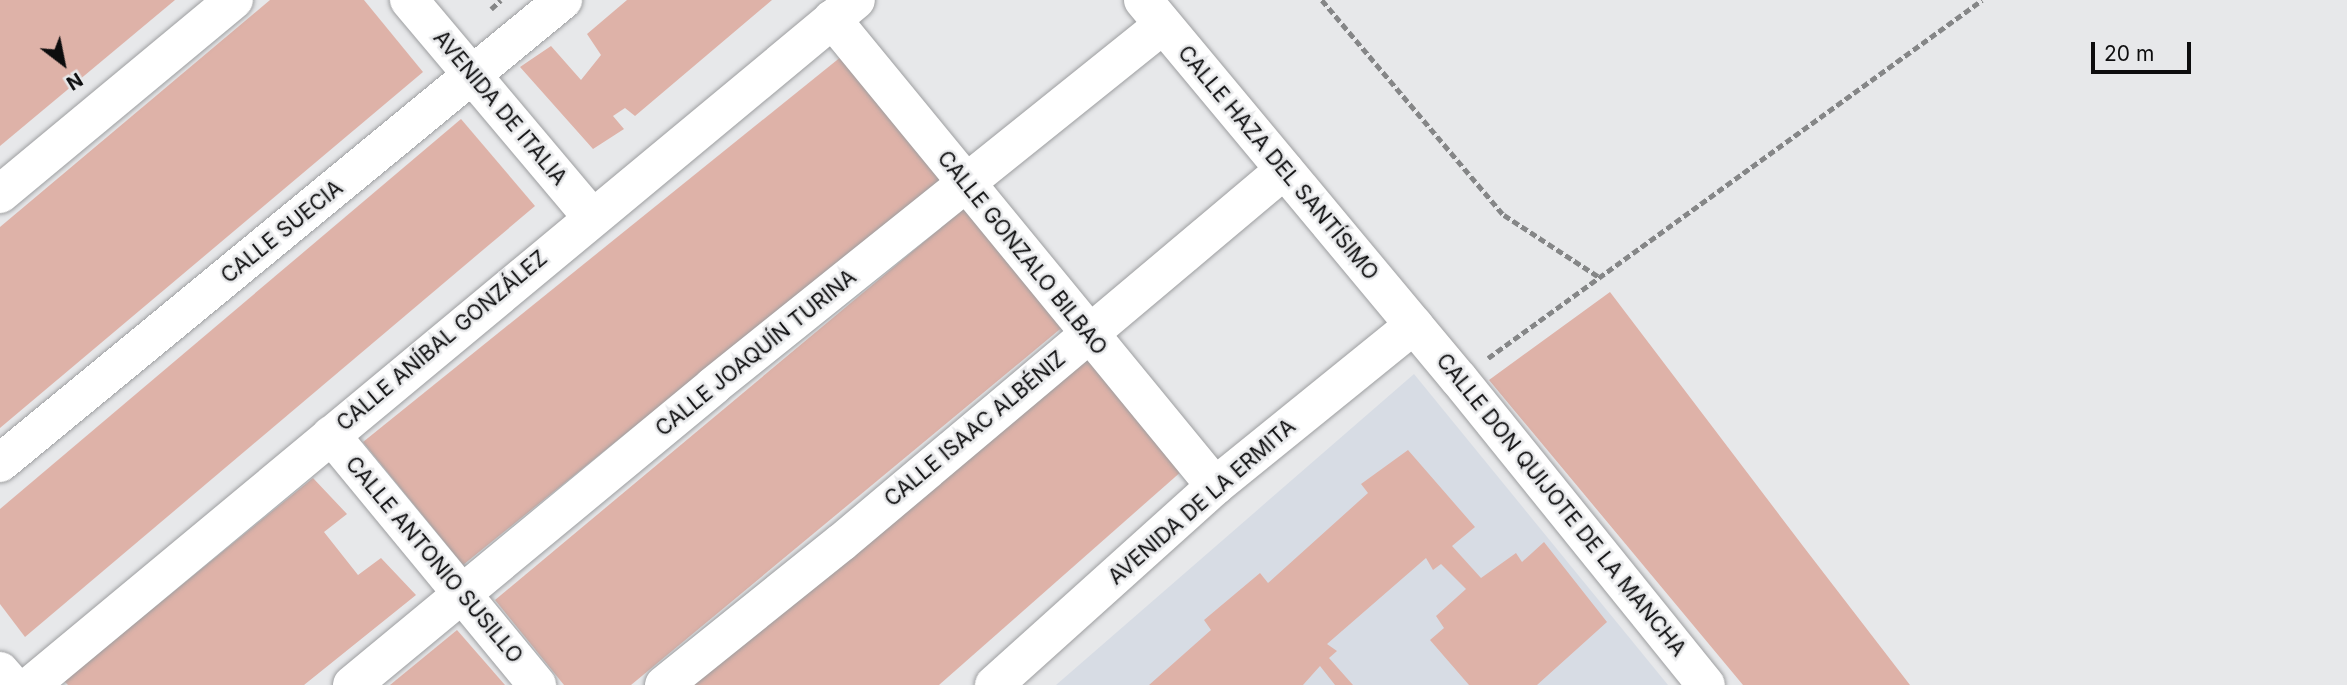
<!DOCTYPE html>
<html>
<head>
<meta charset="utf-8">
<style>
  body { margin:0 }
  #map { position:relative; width:2347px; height:685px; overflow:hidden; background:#e7e8ea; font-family:Inter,sans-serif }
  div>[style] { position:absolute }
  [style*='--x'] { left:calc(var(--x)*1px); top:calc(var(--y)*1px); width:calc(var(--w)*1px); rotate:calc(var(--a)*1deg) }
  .built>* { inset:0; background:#d7dce4 }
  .building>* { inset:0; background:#deb2a8 }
  .path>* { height:4.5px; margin-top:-2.25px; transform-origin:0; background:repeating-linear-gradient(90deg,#858687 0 7px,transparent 0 10.5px) }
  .roads { filter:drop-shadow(0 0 2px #9d9ea0) drop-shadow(0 0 2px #9d9ea0) }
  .minor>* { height:38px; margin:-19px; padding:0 19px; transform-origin:19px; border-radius:19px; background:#fff }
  span { translate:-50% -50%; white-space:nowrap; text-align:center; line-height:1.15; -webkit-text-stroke:5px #e7e8ea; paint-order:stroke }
  .street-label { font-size:21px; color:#0d0d0e }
  .north { position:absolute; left:28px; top:28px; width:70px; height:70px; -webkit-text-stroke:5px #e7e8ea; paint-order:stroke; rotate:148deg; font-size:19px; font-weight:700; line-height:28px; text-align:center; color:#0d0d0e }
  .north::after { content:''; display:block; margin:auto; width:24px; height:32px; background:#0d0d0e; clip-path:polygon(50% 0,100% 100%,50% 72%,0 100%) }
  .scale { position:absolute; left:2091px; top:42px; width:100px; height:32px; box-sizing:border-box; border:4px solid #0d0d0e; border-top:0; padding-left:9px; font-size:21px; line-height:24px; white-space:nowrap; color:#0d0d0e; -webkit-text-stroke:5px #e7e8ea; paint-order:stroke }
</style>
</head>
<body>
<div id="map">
  <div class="built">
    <div style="clip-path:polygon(1414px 374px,1668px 685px,1056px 685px)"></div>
  </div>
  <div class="building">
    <div style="clip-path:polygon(0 0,175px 0,0 146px)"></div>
    <div style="clip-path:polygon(270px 0,364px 0,423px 72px,0 428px,0 227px)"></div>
    <div style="clip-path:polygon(627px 0,772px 0,635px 116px,625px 108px,613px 116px,624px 129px,593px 149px,520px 67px,551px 46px,581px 80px,601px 55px,587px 34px)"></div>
    <div style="clip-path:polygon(842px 56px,941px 179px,463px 565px,363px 442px)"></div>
    <div style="clip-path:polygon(461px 119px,535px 206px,25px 637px,0 604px,0 509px)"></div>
    <div style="clip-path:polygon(967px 206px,1065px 325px,631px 685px,564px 685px,495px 600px)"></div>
    <div style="clip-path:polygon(1610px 292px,1806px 550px,1910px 685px,1743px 685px,1489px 380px)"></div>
    <div style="clip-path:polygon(1092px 356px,1183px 470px,939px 685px,691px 685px)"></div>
    <div style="clip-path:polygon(1408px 450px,1475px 527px,1452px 546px,1481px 578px,1516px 553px,1522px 562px,1544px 542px,1607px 622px,1537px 685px,1469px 685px,1430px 640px,1444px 628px,1436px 616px,1466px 589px,1441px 564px,1433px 570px,1426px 558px,1327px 644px,1337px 651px,1329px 658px,1353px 685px,1335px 685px,1320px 666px,1303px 685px,1149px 685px,1211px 630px,1204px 620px,1260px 573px,1268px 583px,1368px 493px,1361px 484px)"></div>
    <div style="clip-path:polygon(313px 478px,347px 514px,324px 532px,358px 575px,381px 558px,416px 595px,304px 685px,68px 685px,64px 681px)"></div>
    <div style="clip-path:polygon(457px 630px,505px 685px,390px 685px)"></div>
  </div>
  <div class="path">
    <div style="--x:1322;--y:0;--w:282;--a:49.8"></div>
    <div style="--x:1504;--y:215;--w:113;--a:33.1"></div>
    <div style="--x:491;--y:9;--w:13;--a:-42"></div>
    <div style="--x:1488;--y:358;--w:610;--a:-35.93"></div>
  </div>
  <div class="roads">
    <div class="minor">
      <div style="--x:409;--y:0;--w:282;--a:49.9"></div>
      <div style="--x:1143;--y:0;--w:493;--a:50.2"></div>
      <div style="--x:1459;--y:379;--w:393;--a:51.1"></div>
      <div style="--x:832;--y:19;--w:604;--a:50.64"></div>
      <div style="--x:0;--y:194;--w:304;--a:-39.7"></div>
      <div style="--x:331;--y:435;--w:324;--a:50.5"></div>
      <div style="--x:0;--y:463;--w:729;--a:-39.43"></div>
      <div style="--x:0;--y:671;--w:18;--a:49"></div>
      <div style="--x:31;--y:685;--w:1072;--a:-39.7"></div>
      <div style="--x:352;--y:685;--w:469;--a:-39.6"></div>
      <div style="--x:713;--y:386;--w:577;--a:-38.74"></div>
      <div style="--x:664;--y:685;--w:228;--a:-38.8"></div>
      <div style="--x:842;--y:542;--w:578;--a:-40.08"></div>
      <div style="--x:994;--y:685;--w:297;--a:-42"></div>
      <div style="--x:1215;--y:486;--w:256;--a:-39"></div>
    </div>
  </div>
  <div class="street-label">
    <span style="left:500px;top:108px;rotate:50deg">AVENIDA DE ITALIA</span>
    <span style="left:1278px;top:163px;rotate:50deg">CALLE HAZA DEL SANTÍSIMO</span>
    <span style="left:282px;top:232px;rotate:-39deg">CALLE SUECIA</span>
    <span style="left:1022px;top:253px;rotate:51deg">CALLE GONZALO BILBAO</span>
    <span style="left:442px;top:341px;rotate:-40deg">CALLE ANÍBAL GONZÁLEZ</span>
    <span style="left:756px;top:353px;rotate:-39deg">CALLE JOAQUÍN TURINA</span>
    <span style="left:975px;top:429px;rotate:-40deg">CALLE ISAAC ALBÉNIZ</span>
    <span style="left:1202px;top:502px;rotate:-41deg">AVENIDA DE LA ERMITA</span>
    <span style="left:1561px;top:505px;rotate:51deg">CALLE DON QUIJOTE DE LA MANCHA</span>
    <span style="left:434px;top:560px;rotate:50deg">CALLE ANTONIO SUSILLO</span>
  </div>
  <div class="north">N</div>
  <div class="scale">20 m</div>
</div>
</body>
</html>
